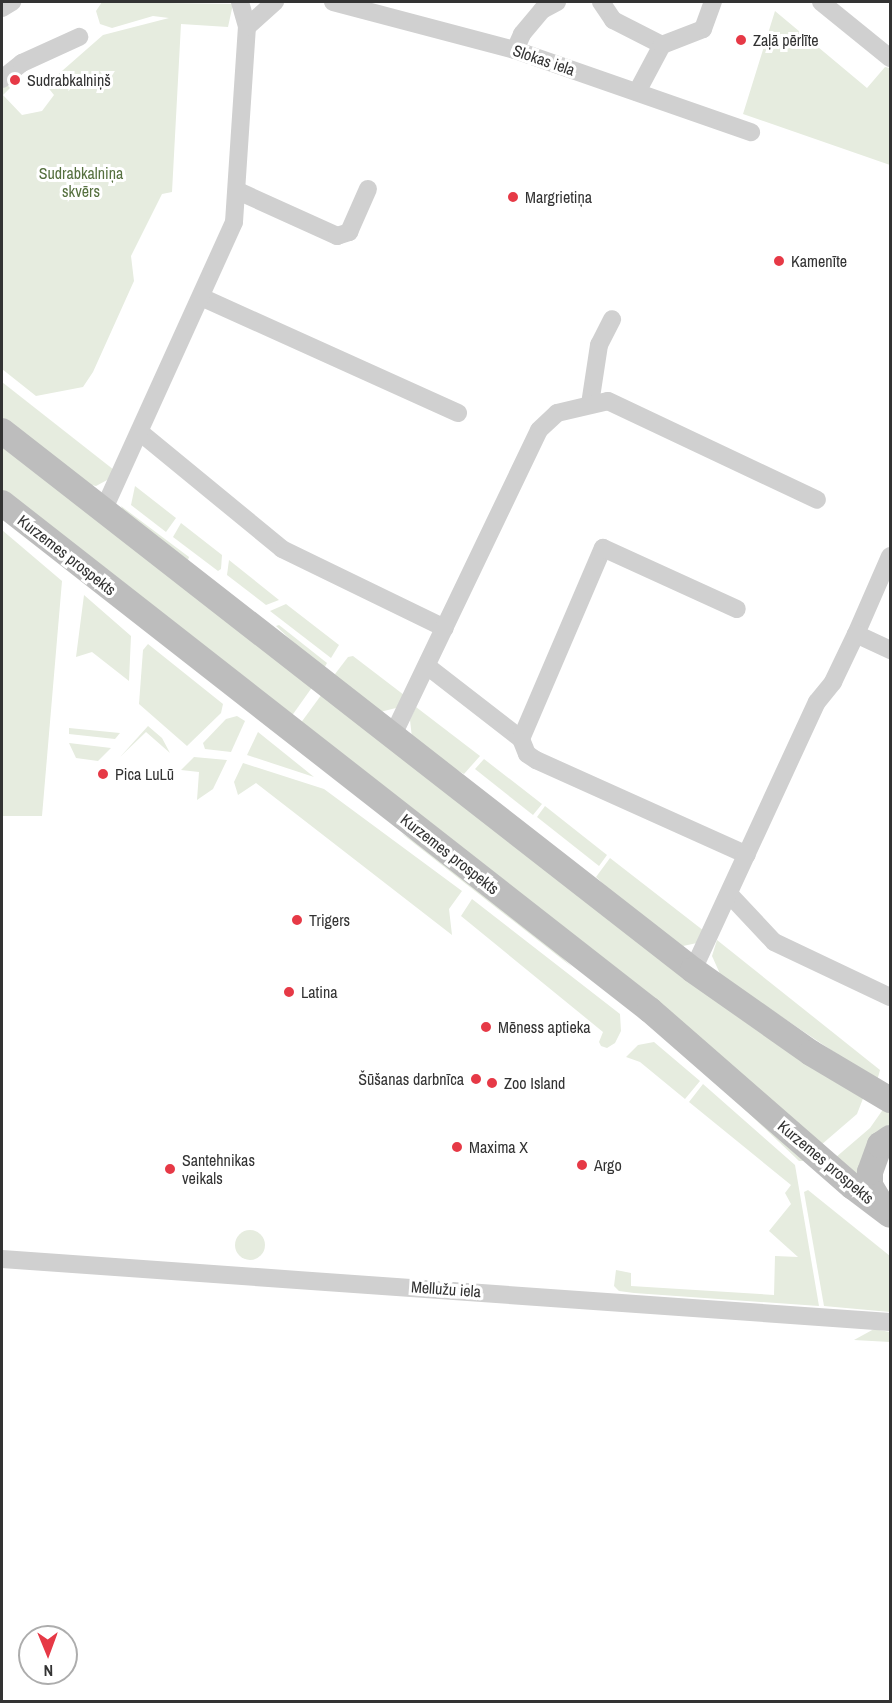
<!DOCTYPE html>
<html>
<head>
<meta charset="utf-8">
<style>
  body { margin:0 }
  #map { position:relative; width:892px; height:1703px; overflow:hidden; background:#fff; font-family:"Archivo Narrow",sans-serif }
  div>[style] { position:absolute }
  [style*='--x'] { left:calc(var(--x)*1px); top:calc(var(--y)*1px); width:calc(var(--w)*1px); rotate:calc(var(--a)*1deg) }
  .green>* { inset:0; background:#e6ecdf }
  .round { border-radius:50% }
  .minor>* { height:18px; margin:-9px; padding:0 9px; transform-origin:9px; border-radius:9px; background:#d0d0d0 }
  .secondary>* { height:26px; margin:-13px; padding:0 13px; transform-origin:13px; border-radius:13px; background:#bdbdbd }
  .dots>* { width:16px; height:16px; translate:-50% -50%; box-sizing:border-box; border:3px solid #fff; border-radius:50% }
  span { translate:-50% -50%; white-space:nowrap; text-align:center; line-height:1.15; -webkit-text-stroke:6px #fff; paint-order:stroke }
  .poi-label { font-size:16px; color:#333 }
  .left { translate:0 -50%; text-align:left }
  .right { translate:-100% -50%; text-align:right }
  .street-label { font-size:16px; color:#333 }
  .park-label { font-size:16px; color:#56703f }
  .frame { position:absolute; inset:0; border:3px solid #333; pointer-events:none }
  .north { position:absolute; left:18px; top:1625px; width:60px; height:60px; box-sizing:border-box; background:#fff; border:2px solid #adadad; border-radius:50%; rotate:179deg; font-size:16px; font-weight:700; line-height:24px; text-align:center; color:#333 }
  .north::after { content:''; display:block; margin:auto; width:21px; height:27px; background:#e63946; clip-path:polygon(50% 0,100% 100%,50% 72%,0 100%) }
</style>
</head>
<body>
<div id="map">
  <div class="green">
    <div style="clip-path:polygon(102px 2px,233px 4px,228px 27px,181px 24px,172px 192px,162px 194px,131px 256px,134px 281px,93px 372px,83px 387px,36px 396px,2px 369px,2px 79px,10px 88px,3px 95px,22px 115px,42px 111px,54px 95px,46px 85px,103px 35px,169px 18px,153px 16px,112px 28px,100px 24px,96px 11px)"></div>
    <div style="clip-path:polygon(775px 11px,867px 88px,885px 67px,890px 68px,890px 165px,743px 114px)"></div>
    <div style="clip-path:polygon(2px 382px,114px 470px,109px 479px,96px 486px,83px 483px,2px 418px)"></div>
    <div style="clip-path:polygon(2px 443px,313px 686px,291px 717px,2px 490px)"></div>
    <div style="clip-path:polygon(135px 486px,176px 518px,166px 532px,131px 505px)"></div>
    <div style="clip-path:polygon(121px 506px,189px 557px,188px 560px,124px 513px)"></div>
    <div style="clip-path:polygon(181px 523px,222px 555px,221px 569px,218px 571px,173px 537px)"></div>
    <div style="clip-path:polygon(2px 530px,62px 581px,42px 816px,2px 816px)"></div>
    <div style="clip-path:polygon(229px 560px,279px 600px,266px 605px,227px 575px)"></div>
    <div style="clip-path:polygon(84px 595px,131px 636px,129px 681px,92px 652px,76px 657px)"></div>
    <div style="clip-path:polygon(286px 604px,339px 645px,331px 658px,270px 611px)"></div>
    <div style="clip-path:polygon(279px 625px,327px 663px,323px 670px,276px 626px)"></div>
    <div style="clip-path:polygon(148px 644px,223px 704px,221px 713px,187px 746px,139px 704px,143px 650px)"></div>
    <div style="clip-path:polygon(353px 656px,404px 695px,396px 708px,380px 712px,332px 678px,348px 657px)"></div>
    <div style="clip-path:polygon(322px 694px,864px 1096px,857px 1114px,821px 1145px,300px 724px)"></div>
    <div style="clip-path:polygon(416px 707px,480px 756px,464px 774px,427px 753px,412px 738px,410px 720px)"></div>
    <div style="clip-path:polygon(237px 716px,245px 721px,231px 752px,205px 749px,203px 743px,226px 719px)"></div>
    <div style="clip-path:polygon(148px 726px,162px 738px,170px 753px,146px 732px,120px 757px)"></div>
    <div style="clip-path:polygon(69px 728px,120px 733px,115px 739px,69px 734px)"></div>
    <div style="clip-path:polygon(258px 732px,314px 777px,247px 755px)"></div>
    <div style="clip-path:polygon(69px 743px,111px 748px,98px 761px,76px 758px)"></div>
    <div style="clip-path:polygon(194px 757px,227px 760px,213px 789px,197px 800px,199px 772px,181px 770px)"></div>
    <div style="clip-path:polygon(484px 759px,542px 804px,533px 815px,475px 769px)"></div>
    <div style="clip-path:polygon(243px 763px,324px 789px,462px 891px,449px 909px,452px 935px,256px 783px,238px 795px,234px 782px)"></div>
    <div style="clip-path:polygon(545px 806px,607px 855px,599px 866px,537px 817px)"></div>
    <div style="clip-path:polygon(401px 833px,429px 850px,539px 935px,572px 967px)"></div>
    <div style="clip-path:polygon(610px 858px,704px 931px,697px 943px,683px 946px,640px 918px,596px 877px)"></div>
    <div style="clip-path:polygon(472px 899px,620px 1014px,621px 1031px,615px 1043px,607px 1048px,601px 1046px,599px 1042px,603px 1032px,461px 916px)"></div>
    <div style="clip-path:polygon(717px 940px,880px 1070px,877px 1081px,721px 976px,712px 956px)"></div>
    <div style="clip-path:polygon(654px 1042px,700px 1081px,685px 1099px,640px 1062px,626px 1057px,638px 1045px)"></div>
    <div style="clip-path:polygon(703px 1084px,795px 1165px,819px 1306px,634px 1293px,619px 1291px,614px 1286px,616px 1270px,631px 1273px,631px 1286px,774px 1295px,775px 1256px,798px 1257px,769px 1231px,791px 1204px,785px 1193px,791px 1185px,689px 1102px)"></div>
    <div style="clip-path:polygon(737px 1102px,805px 1161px,799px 1161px)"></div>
    <div style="clip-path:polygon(884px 1108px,890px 1112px,890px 1124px,869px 1140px,858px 1176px,835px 1158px,870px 1128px)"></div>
    <div style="clip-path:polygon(808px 1190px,890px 1256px,890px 1312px,824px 1306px,804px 1192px)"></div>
    <div class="round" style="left:235px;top:1230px;width:30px;height:30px"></div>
    <div style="clip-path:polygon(874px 1329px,890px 1332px,890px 1342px,854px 1340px)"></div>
  </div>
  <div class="minor">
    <div style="--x:240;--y:2;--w:26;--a:74"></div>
    <div style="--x:333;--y:2;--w:188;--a:14.8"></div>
    <div style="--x:515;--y:50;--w:250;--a:19.2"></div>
    <div style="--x:601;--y:2;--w:22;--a:56"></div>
    <div style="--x:613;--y:20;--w:55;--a:27"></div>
    <div style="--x:821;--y:2;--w:89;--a:39.1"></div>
    <div style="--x:2;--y:8;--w:12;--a:-31"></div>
    <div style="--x:515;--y:50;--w:17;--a:-66"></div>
    <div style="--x:522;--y:34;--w:31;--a:-50"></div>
    <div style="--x:542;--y:10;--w:17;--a:-28"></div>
    <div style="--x:2;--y:79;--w:26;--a:-39"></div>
    <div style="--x:22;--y:63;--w:63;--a:-24.5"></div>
    <div style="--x:637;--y:92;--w:53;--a:-62"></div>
    <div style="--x:662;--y:45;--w:44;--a:-21.3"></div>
    <div style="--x:703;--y:29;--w:29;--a:-70"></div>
    <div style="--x:238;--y:191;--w:109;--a:24.4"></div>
    <div style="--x:337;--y:236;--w:13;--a:-18"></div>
    <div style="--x:349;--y:232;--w:47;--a:-66.2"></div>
    <div style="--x:201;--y:297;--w:282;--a:24.3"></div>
    <div style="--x:590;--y:404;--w:60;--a:-81.3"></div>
    <div style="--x:599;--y:345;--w:29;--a:-63"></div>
    <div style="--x:141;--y:433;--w:183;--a:39.4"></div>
    <div style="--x:282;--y:549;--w:181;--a:25.9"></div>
    <div style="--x:103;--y:511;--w:317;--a:-65.6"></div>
    <div style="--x:234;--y:222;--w:195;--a:-86.2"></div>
    <div style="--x:247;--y:27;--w:38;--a:-42"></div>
    <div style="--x:856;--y:634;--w:85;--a:-66.4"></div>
    <div style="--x:427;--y:666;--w:119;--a:37.8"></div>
    <div style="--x:521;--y:739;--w:16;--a:68"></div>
    <div style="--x:527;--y:754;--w:11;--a:34"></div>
    <div style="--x:536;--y:760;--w:231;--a:24.2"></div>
    <div style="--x:392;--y:737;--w:340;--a:-64.4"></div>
    <div style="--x:539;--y:430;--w:25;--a:-43"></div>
    <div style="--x:557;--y:413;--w:52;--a:-13.2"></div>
    <div style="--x:608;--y:401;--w:231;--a:25.3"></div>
    <div style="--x:521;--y:739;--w:208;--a:-66.8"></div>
    <div style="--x:603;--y:548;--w:147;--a:24.5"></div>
    <div style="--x:729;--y:894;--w:66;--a:46.8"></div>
    <div style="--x:774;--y:942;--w:128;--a:25.4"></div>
    <div style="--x:693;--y:970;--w:295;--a:-65.2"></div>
    <div style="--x:817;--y:702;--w:26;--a:-51"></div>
    <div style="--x:833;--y:682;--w:53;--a:-64.4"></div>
    <div style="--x:856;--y:634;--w:38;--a:25"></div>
    <div style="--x:2;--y:1259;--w:890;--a:4.06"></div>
  </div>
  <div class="secondary">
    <div style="--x:2;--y:431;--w:876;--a:37.96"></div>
    <div style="--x:693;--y:970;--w:144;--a:35.1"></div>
    <div style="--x:811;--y:1053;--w:92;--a:30.7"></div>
    <div style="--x:2;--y:503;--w:823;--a:38.04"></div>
    <div style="--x:650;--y:1010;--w:269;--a:41.1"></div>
    <div style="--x:853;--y:1187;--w:46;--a:37.1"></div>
    <div style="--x:883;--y:1207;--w:26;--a:-121"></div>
    <div style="--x:870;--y:1185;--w:13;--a:-90"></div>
    <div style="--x:870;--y:1172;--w:29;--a:-70"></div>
    <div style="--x:880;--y:1145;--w:12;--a:-35"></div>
  </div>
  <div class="dots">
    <div style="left:741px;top:40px;background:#e63946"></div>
    <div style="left:15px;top:80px;background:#e63946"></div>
    <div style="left:513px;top:197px;background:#e63946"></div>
    <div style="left:779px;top:261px;background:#e63946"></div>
    <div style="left:103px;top:774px;background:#e63946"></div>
    <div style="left:297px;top:920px;background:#e63946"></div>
    <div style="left:289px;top:992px;background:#e63946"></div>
    <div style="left:486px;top:1027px;background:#e63946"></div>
    <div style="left:476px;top:1079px;background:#e63946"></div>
    <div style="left:492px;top:1083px;background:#e63946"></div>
    <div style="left:457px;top:1147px;background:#e63946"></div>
    <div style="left:582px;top:1165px;background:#e63946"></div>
    <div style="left:170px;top:1169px;background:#e63946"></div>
  </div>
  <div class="poi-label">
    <span class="left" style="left:753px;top:40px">Zaļā pērlīte</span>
    <span class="left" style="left:27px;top:80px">Sudrabkalniņš</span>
    <span class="left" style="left:525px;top:197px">Margrietiņa</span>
    <span class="left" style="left:791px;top:261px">Kamenīte</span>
    <span class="left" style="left:115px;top:774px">Pica LuLū</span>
    <span class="left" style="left:309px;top:920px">Trigers</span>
    <span class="left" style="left:301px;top:992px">Latina</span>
    <span class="left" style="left:498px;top:1027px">Mēness aptieka</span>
    <span class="right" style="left:464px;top:1079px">Šūšanas darbnīca</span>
    <span class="left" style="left:504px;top:1083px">Zoo Island</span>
    <span class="left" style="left:469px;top:1147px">Maxima X</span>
    <span class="left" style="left:182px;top:1169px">Santehnikas<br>veikals</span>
    <span class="left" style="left:594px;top:1165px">Argo</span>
  </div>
  <div class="street-label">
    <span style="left:544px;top:60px;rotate:19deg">Slokas iela</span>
    <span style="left:67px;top:555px;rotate:38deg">Kurzemes prospekts</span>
    <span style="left:450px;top:854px;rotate:38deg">Kurzemes prospekts</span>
    <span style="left:826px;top:1162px;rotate:40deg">Kurzemes prospekts</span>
    <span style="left:446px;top:1289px;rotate:4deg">Mellužu iela</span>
  </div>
  <div class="park-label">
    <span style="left:81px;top:182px">Sudrabkalniņa<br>skvērs</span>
  </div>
  <div class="frame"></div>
  <div class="north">N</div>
</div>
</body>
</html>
